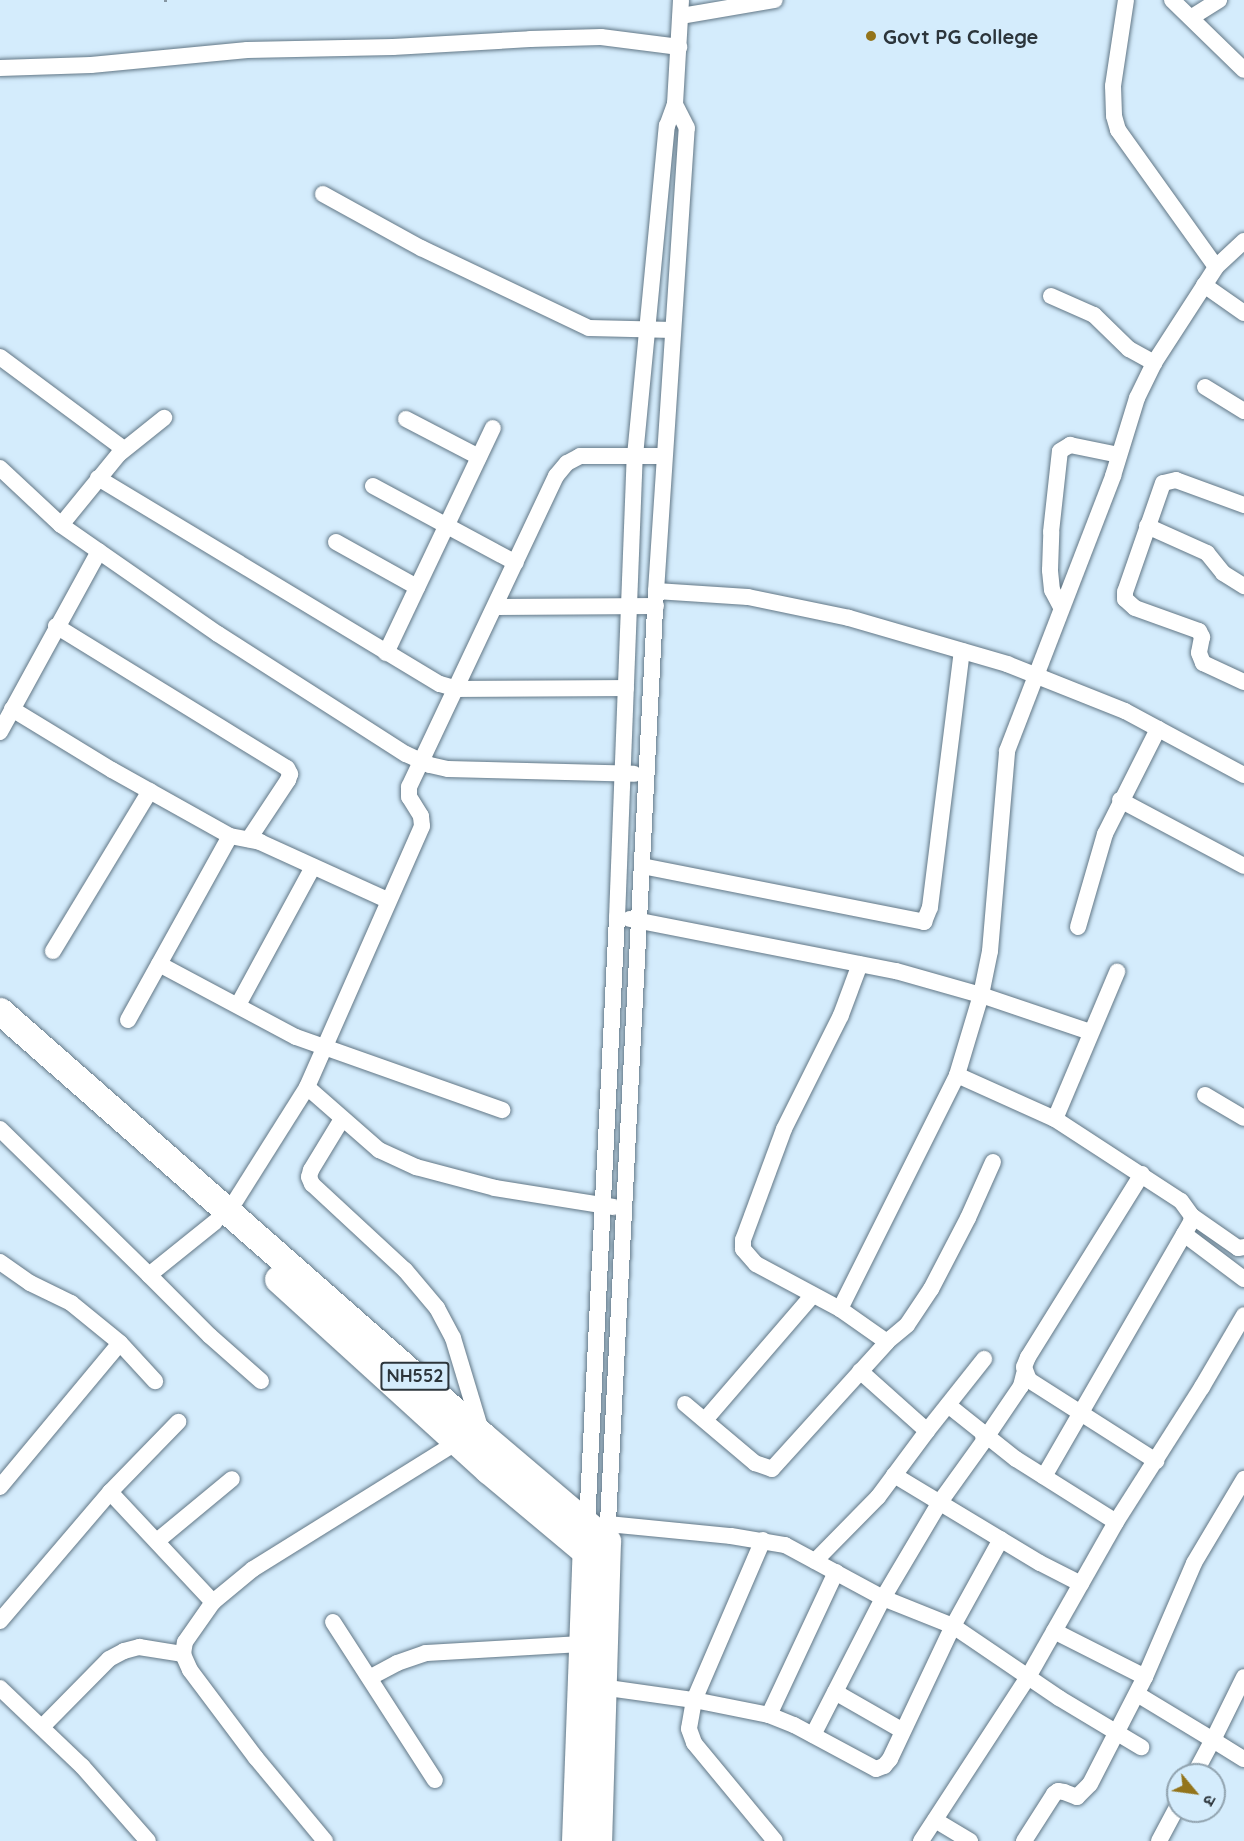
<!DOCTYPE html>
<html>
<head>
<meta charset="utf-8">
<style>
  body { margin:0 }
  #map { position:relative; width:1244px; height:1841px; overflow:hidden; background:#d4ecfc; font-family:Quicksand,"Noto Sans Devanagari",sans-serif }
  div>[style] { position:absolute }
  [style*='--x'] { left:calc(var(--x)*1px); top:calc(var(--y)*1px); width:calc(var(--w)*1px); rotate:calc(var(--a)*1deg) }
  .path>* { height:3px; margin-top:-1.5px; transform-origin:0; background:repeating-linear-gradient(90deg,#8697a3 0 3px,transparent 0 6px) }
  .roads { filter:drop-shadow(0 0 2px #627786) drop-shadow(0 0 2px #627786) }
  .minor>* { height:16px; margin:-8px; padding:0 8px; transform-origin:8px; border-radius:8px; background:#fff }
  .trunk>* { height:27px; margin:-13.5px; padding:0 13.5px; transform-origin:13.5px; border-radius:13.5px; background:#fff }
  .dots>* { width:16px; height:16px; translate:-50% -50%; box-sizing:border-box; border:3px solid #d4ecfc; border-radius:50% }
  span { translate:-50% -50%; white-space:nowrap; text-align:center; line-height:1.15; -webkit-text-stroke:6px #d4ecfc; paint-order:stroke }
  .shield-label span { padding:2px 4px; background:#d4ecfc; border:2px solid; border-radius:4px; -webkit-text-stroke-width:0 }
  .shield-label { font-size:18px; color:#2c353b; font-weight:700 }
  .poi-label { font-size:20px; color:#2c353b; font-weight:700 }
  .left { translate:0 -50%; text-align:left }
  .north { position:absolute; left:1166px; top:1763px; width:60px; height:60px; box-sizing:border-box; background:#d4ecfc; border:2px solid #91a3af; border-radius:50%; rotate:119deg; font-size:16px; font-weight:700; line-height:24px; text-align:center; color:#2c353b }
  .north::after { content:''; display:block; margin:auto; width:21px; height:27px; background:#93741b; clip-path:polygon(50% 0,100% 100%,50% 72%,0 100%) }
</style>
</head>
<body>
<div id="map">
  <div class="path">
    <div style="--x:164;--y:0;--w:4;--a:0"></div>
  </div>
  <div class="roads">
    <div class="minor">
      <div style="--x:1126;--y:0;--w:87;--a:98.6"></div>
      <div style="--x:1113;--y:86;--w:30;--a:88"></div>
      <div style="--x:1114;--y:116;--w:15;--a:74"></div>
      <div style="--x:1118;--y:130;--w:168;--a:54.4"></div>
      <div style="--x:1172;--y:0;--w:100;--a:44.2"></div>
      <div style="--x:681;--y:16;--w:95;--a:-9.7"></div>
      <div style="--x:1192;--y:17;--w:32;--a:-32"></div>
      <div style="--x:0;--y:68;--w:91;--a:-1.9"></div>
      <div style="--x:91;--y:65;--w:157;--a:-5.5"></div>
      <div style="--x:247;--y:50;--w:146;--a:-1.2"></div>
      <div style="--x:393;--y:47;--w:137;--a:-3.3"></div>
      <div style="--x:530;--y:39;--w:71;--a:-1.6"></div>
      <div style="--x:601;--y:37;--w:79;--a:7.3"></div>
      <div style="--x:323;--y:194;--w:112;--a:28.9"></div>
      <div style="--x:421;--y:248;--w:186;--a:25.5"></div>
      <div style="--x:589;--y:328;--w:84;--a:1.4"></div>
      <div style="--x:1204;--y:285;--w:49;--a:35"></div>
      <div style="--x:1051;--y:296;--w:47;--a:23.8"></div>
      <div style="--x:1094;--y:315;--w:49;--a:44.2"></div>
      <div style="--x:1129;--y:349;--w:29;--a:29"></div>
      <div style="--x:0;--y:357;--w:154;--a:36.6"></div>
      <div style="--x:1205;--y:387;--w:46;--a:31.6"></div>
      <div style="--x:406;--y:419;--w:82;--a:27.5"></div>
      <div style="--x:0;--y:468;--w:83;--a:43.1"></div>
      <div style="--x:61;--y:525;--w:92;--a:-50.8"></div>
      <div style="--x:119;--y:454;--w:58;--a:-38.7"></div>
      <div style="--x:98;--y:478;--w:399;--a:31.1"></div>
      <div style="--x:440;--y:684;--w:19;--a:16"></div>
      <div style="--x:458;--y:689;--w:168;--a:-0.3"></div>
      <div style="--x:373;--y:486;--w:162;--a:28.3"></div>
      <div style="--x:1244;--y:505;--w:72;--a:-159.8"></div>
      <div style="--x:1176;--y:480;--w:13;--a:167"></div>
      <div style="--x:1163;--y:483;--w:115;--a:109.2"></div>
      <div style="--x:1125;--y:592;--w:7;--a:90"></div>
      <div style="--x:1125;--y:599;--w:13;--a:42"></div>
      <div style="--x:1135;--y:608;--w:68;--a:19.8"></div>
      <div style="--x:1199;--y:631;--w:7;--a:63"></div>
      <div style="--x:1202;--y:637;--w:16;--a:101"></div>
      <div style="--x:1199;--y:653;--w:11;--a:68"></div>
      <div style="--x:1203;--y:663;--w:45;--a:24.9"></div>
      <div style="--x:61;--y:525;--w:191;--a:34.8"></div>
      <div style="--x:218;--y:634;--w:223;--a:32.6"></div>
      <div style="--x:406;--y:754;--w:26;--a:25"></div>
      <div style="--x:430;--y:765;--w:18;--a:13"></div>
      <div style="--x:448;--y:769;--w:186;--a:1.5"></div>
      <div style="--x:1147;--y:526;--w:66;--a:24.2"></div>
      <div style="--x:1207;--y:553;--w:26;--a:51"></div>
      <div style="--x:1223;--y:573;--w:25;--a:32"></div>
      <div style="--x:336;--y:542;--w:93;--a:29.1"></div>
      <div style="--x:656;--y:591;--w:92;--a:3.7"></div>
      <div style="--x:748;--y:597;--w:103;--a:11.7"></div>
      <div style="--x:849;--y:618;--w:165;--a:16.2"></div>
      <div style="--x:1007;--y:664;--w:127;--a:21.7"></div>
      <div style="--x:1125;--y:711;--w:135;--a:28.3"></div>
      <div style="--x:496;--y:607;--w:160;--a:-0.4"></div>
      <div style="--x:1061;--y:607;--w:19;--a:-118"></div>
      <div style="--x:1052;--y:590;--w:20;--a:-96"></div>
      <div style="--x:1050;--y:570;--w:38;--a:-88"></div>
      <div style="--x:1051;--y:532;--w:81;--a:-83.7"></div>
      <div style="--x:1060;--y:451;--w:12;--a:-31"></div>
      <div style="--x:1070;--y:445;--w:50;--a:11.5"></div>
      <div style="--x:56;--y:626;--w:271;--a:31.6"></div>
      <div style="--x:287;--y:768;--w:7;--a:63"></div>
      <div style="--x:290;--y:774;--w:6;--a:108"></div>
      <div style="--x:288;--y:780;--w:71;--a:123.5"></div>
      <div style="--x:386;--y:653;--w:249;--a:-64.6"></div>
      <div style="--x:12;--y:709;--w:117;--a:31.4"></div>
      <div style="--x:112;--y:770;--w:135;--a:29.2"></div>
      <div style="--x:230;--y:836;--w:31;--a:11"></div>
      <div style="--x:260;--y:842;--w:140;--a:24.5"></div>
      <div style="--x:0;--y:732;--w:206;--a:-61.3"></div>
      <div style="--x:1120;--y:800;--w:140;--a:28"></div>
      <div style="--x:642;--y:866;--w:288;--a:11.2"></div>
      <div style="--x:924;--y:922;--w:16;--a:-68"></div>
      <div style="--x:930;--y:907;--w:258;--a:-82.9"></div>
      <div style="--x:630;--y:919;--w:271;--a:11.1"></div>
      <div style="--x:896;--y:971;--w:88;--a:15.8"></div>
      <div style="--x:981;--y:995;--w:115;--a:18.7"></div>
      <div style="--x:1078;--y:927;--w:97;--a:-73.8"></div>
      <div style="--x:1105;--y:834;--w:118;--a:-63.2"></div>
      <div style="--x:53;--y:951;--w:187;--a:-58.8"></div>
      <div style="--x:159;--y:964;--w:155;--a:28.1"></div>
      <div style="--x:296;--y:1037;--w:219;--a:19.5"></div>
      <div style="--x:238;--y:1005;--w:157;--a:-61.5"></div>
      <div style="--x:128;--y:1020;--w:210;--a:-61"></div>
      <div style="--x:957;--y:1075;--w:107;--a:24.2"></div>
      <div style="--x:1055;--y:1119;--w:150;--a:33.1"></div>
      <div style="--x:1181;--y:1201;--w:19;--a:54"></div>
      <div style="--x:1192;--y:1216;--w:6;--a:99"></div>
      <div style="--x:1191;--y:1222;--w:294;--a:120"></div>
      <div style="--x:307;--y:1087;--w:96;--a:41.2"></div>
      <div style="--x:379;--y:1150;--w:41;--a:24.7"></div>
      <div style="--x:416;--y:1167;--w:82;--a:14.9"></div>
      <div style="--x:495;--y:1188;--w:120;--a:9.1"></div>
      <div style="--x:1205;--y:1095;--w:45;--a:30.5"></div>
      <div style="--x:342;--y:1119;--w:60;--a:121.3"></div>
      <div style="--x:311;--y:1170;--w:7;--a:106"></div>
      <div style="--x:309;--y:1177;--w:8;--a:67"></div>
      <div style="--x:312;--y:1184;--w:127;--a:42.8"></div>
      <div style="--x:405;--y:1270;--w:50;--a:49.9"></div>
      <div style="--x:437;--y:1308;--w:34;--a:62"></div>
      <div style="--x:453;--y:1338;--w:100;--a:73.2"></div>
      <div style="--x:1055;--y:1119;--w:160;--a:-67.1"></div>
      <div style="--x:0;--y:1129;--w:209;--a:44.4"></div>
      <div style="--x:149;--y:1275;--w:85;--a:-38.8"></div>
      <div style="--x:993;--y:1162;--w:61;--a:114.1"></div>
      <div style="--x:968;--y:1218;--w:80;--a:117.5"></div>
      <div style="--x:931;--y:1289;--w:43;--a:123.7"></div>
      <div style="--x:907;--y:1325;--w:26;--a:140"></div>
      <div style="--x:887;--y:1342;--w:57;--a:-144.9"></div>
      <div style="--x:840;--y:1309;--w:262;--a:-63.4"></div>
      <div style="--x:957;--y:1075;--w:84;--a:-73.3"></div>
      <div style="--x:981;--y:995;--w:45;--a:-78.4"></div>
      <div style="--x:990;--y:951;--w:201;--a:-85.1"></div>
      <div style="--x:1007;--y:751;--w:295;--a:-68.9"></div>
      <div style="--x:1113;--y:476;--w:82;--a:-72.9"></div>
      <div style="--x:1137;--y:398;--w:39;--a:-64"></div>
      <div style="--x:1154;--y:363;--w:114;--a:-57.1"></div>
      <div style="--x:1216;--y:267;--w:38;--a:-43"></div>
      <div style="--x:1142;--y:1174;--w:216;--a:121.9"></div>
      <div style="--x:1028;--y:1357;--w:11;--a:112"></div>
      <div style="--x:1024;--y:1367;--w:14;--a:69"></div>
      <div style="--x:1029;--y:1380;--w:151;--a:32.5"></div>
      <div style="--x:229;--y:1211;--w:146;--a:-57.8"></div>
      <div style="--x:307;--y:1087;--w:285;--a:-66.2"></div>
      <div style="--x:422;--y:826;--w:10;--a:-96"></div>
      <div style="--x:421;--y:816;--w:22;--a:-122"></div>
      <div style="--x:409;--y:797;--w:10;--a:-90"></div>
      <div style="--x:409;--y:787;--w:344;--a:-64.7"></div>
      <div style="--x:556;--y:476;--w:17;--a:-50"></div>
      <div style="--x:567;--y:463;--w:15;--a:-28"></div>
      <div style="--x:580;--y:456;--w:84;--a:0"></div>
      <div style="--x:1192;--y:1216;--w:56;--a:34.8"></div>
      <div style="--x:1238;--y:1248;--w:6;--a:-9"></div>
      <div style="--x:1184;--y:1234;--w:75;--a:36.9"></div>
      <div style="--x:0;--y:1262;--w:37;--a:35"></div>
      <div style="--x:30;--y:1283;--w:46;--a:26"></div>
      <div style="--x:71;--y:1303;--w:63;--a:39.2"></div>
      <div style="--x:120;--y:1343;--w:52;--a:47.4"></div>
      <div style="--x:149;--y:1275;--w:86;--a:45"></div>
      <div style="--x:210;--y:1336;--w:68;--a:41.4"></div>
      <div style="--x:840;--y:1309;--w:95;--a:-151.8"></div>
      <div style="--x:756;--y:1264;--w:20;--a:-131"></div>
      <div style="--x:743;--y:1249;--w:9;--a:-90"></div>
      <div style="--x:743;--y:1240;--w:118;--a:-69.7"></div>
      <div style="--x:784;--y:1129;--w:127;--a:-63.4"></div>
      <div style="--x:841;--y:1015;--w:54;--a:-69.6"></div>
      <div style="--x:860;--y:1371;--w:90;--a:41.8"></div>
      <div style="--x:685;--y:1404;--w:92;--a:40.1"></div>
      <div style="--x:755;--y:1463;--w:18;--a:19"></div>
      <div style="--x:772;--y:1469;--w:171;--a:-47.8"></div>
      <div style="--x:948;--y:1405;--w:87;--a:38.5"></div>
      <div style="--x:1016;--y:1459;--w:118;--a:32.2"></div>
      <div style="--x:705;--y:1420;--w:165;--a:-49.2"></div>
      <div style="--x:983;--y:1436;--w:4;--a:0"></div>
      <div style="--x:987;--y:1436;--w:60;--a:-55.8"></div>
      <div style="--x:1021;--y:1386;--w:12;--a:-76"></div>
      <div style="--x:894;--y:1475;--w:170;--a:31.1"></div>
      <div style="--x:1040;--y:1563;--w:46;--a:27.1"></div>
      <div style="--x:0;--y:1487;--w:187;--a:-50.2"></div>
      <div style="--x:110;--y:1492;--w:151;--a:46.9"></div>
      <div style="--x:587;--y:1524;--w:607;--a:-87.17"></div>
      <div style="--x:617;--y:918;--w:462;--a:-87.8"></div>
      <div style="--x:635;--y:456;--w:332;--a:-84.5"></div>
      <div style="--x:667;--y:126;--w:23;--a:-70"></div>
      <div style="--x:675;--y:104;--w:104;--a:-86.7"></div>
      <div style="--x:608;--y:1524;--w:124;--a:5.6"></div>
      <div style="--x:731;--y:1536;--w:55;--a:9.5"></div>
      <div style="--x:785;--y:1545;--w:111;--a:28.4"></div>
      <div style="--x:883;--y:1598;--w:75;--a:21.8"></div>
      <div style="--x:953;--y:1626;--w:128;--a:34.2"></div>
      <div style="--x:1059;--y:1698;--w:96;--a:30.9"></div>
      <div style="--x:763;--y:1540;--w:174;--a:113.3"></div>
      <div style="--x:694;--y:1700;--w:29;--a:100"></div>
      <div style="--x:689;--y:1729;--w:15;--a:70"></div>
      <div style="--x:694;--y:1743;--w:127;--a:50.4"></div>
      <div style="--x:157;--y:1541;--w:97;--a:-39.6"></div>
      <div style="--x:607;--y:1541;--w:951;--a:-87.05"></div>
      <div style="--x:656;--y:591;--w:464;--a:-86.2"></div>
      <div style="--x:687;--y:128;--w:27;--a:-117"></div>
      <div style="--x:815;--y:1561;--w:90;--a:-45.5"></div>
      <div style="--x:878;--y:1497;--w:82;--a:-53.4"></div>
      <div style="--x:927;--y:1431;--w:92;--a:-51.6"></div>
      <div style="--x:0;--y:1621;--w:170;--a:-49.5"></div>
      <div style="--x:110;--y:1492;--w:98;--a:-45.8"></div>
      <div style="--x:333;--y:1622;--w:188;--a:57.2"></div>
      <div style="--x:1054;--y:1631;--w:102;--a:26.8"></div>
      <div style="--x:371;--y:1677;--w:30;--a:-28"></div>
      <div style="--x:397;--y:1663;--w:31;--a:-19"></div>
      <div style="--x:426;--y:1653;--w:156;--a:-3.3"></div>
      <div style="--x:601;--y:1687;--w:94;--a:8"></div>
      <div style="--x:694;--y:1700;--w:76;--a:11.3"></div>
      <div style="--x:769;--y:1715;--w:27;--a:22"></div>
      <div style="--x:794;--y:1725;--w:93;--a:28.2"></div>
      <div style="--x:876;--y:1769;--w:9;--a:-21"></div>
      <div style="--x:884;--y:1766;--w:9;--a:-49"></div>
      <div style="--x:890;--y:1759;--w:147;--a:-64.7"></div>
      <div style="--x:953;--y:1626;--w:99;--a:-61.1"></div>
      <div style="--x:0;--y:1688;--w:113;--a:43.6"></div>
      <div style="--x:82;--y:1766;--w:100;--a:48.7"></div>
      <div style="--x:835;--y:1692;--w:78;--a:29.8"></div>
      <div style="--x:1137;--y:1694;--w:89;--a:31.2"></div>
      <div style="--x:1213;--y:1740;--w:70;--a:-63.8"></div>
      <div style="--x:769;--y:1715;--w:158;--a:-64.9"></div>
      <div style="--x:42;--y:1727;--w:95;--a:-45.4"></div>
      <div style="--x:109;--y:1659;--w:17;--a:-28"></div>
      <div style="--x:124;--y:1651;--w:16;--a:-15"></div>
      <div style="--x:139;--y:1647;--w:45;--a:9"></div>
      <div style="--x:813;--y:1735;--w:154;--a:-62.9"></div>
      <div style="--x:883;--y:1598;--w:112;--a:-59.3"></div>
      <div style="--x:940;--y:1502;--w:79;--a:-54.3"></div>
      <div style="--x:1194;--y:1775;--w:40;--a:-62"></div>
      <div style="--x:1213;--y:1740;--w:36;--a:32"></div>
      <div style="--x:935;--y:1820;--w:41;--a:31"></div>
      <div style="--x:325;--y:1841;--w:108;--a:-129.7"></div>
      <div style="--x:256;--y:1758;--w:110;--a:-126.9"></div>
      <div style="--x:190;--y:1670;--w:17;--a:-114"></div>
      <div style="--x:183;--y:1654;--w:12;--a:-81"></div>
      <div style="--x:185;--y:1642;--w:49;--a:-55"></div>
      <div style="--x:213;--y:1602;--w:52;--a:-39.5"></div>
      <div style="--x:253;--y:1569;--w:240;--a:-31.9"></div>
      <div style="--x:921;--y:1841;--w:196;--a:-56.9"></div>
      <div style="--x:1028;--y:1677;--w:178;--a:-60.4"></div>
      <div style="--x:1116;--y:1522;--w:160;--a:-57.5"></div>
      <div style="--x:1202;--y:1387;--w:83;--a:-59.7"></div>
      <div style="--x:1024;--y:1841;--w:56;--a:-57.4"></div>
      <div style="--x:1054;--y:1794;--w:5;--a:-37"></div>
      <div style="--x:1058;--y:1791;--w:6;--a:9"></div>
      <div style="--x:1064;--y:1792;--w:14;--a:21"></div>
      <div style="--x:1077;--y:1797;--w:18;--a:-45"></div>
      <div style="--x:1090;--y:1784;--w:120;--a:-62.8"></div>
      <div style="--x:1145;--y:1677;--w:124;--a:-66.7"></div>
      <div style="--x:1194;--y:1563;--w:98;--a:-59.2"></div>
      <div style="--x:1159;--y:1841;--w:40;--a:-62"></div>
    </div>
    <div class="trunk">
      <div style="--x:0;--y:1011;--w:642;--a:41.34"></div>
      <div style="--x:482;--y:1435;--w:164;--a:40.3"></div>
      <div style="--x:607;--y:1541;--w:300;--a:91.7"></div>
      <div style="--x:278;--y:1279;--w:284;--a:42.3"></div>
      <div style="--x:488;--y:1470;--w:153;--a:39.9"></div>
      <div style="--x:575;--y:1841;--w:302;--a:-87.9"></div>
    </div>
  </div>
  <div class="dots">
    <div style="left:871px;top:36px;background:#93741b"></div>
  </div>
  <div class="shield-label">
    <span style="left:415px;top:1376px">NH552</span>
  </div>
  <div class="poi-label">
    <span class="left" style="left:883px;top:36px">Govt PG College</span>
  </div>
  <div class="north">उ</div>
</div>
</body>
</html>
